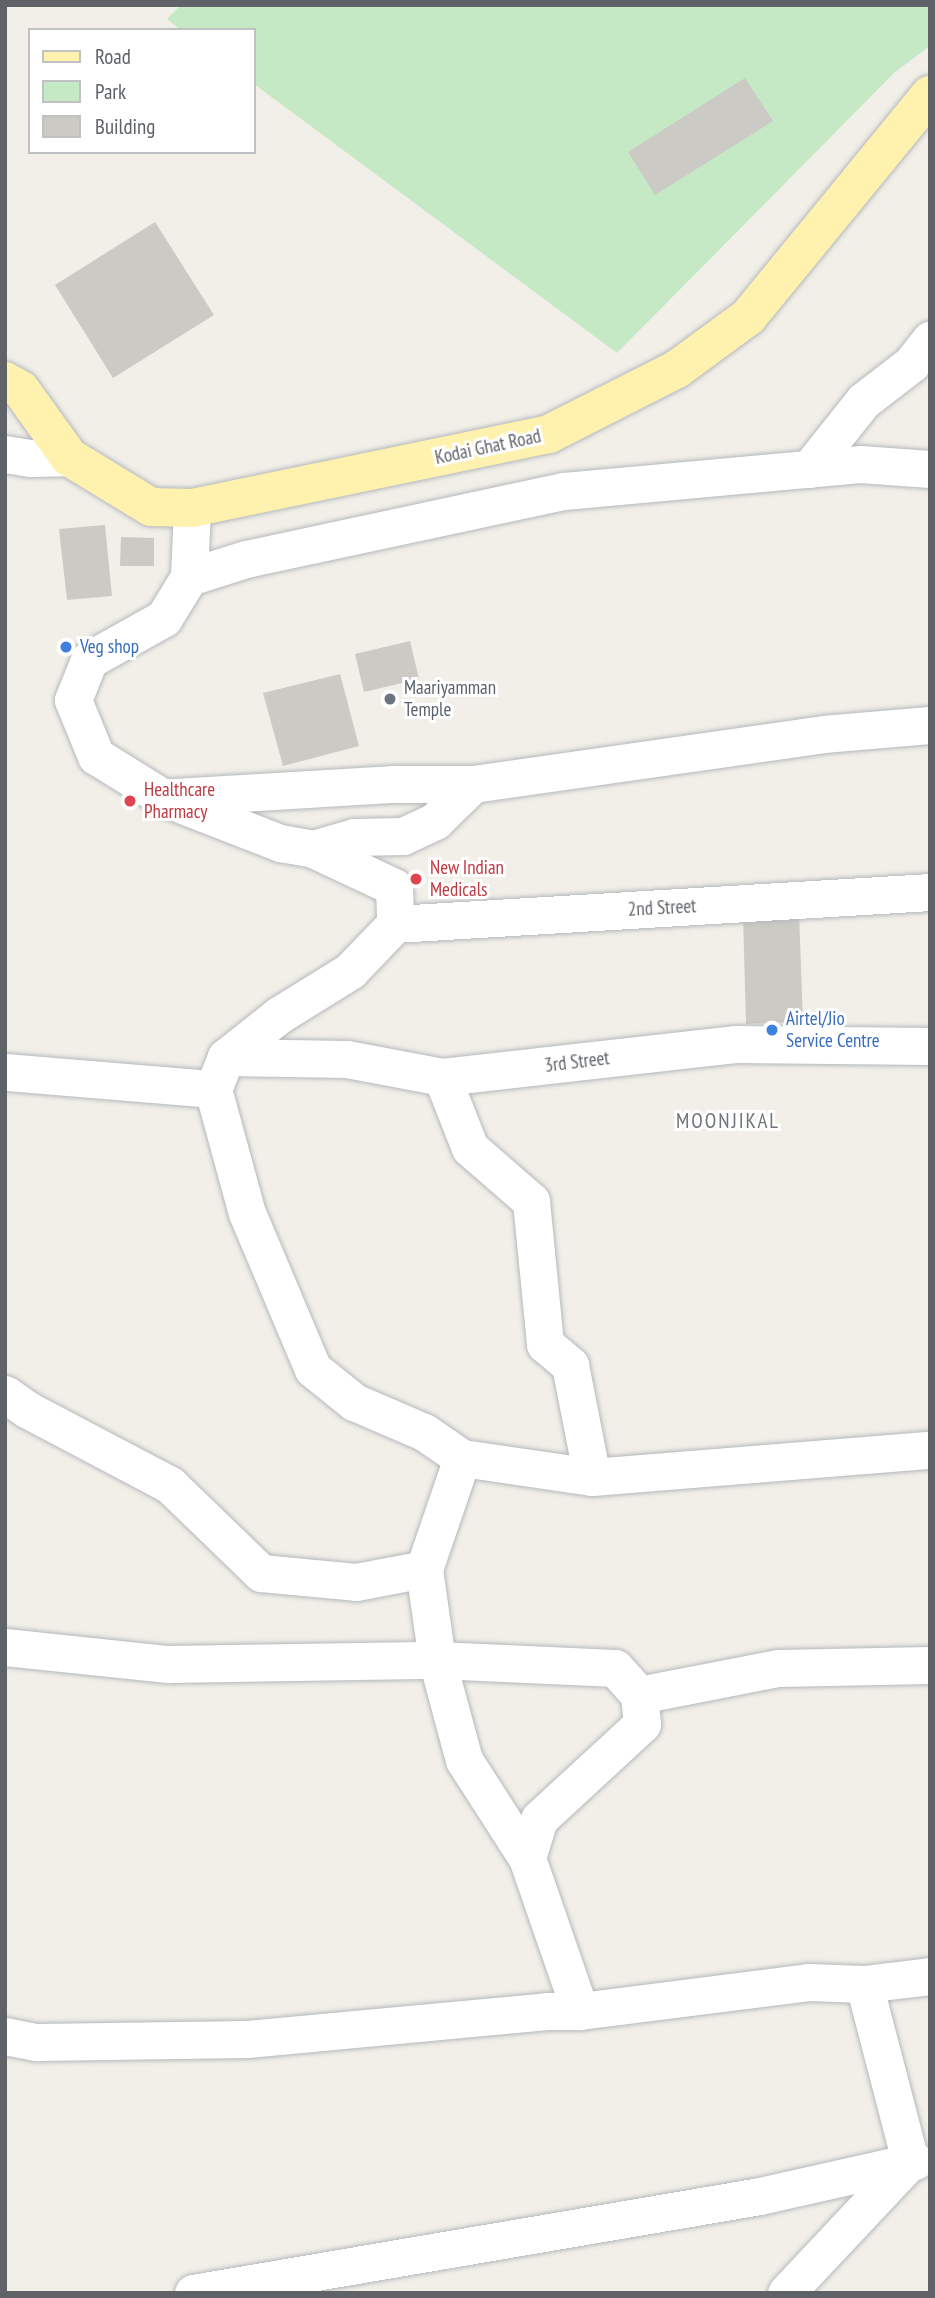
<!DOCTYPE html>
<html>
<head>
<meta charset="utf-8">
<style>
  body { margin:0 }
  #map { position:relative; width:935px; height:2298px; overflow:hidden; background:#f1efe8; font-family:"PT Sans Narrow",sans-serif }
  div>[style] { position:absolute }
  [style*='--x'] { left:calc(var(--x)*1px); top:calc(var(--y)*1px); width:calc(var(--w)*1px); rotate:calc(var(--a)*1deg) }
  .green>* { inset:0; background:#c5e8c5 }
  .building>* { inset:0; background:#cccac5 }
  .roads { filter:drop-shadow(0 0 2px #b5b8bc) drop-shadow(0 0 2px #b5b8bc) }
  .minor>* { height:37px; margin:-18.5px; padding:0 18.5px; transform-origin:18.5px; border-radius:18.5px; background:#fff }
  .major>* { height:38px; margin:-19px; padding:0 19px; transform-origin:19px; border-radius:19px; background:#fff2af }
  .dots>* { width:19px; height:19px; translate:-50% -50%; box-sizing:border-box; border:4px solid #fff; border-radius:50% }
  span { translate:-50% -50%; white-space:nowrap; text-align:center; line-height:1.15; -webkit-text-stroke:6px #fff; paint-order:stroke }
  .street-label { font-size:19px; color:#5f6368 }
  .shop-label { font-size:19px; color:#366cbe }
  .left { translate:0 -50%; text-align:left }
  .worship-label { font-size:19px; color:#5b616d }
  .health-label { font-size:19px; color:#be3a42 }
  .neighbourhood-label { font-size:21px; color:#70757a; letter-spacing:2px }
  .frame { position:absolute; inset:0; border:7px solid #5f6368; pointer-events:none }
  .legend { position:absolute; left:28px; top:28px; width:228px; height:126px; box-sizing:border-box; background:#fff; border:2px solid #bfc1c3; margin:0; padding:9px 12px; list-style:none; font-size:21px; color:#5f6368 }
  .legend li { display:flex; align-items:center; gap:14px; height:35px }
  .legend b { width:35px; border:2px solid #bfc1c3 }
</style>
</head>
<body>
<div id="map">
  <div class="green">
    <div style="clip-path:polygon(181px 5px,930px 5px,930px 46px,895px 72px,617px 353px,254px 84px,254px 30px,181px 30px,167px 19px)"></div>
  </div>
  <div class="building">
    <div style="clip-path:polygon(745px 78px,773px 121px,655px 195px,628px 152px)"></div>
    <div style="clip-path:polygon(155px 222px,214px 315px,113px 378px,55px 285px)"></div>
    <div style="clip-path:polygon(105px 525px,112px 596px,67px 600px,59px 529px)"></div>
    <div style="clip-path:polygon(121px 537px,154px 538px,154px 566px,120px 566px)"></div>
    <div style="clip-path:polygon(410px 641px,419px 679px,364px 692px,355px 654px)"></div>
    <div style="clip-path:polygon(340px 674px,359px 746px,283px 766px,263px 693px)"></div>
    <div style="clip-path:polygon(799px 913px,803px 1022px,746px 1024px,743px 915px)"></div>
  </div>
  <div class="roads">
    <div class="minor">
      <div style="--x:5;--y:454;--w:25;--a:9"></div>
      <div style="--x:30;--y:458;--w:39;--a:-1"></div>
      <div style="--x:809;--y:469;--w:87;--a:-51.5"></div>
      <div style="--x:863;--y:401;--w:61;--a:-37.6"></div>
      <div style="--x:911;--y:364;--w:31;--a:-52"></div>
      <div style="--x:192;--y:508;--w:69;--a:92.5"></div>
      <div style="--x:189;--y:577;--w:48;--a:121.4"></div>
      <div style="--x:164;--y:618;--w:86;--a:150.8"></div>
      <div style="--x:89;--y:660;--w:43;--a:111.8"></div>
      <div style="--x:73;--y:700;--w:61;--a:67.7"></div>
      <div style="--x:96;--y:756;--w:78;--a:31.8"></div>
      <div style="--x:162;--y:797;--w:127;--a:21.3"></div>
      <div style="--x:280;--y:843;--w:34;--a:10"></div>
      <div style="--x:313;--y:849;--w:89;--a:25.1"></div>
      <div style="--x:394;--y:887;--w:37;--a:88"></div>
      <div style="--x:395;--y:924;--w:65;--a:133.8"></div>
      <div style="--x:350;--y:971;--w:84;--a:148.2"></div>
      <div style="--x:279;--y:1015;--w:68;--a:141.6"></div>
      <div style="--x:226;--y:1057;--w:35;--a:112"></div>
      <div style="--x:213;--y:1089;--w:129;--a:74.7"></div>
      <div style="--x:247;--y:1213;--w:169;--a:67.1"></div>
      <div style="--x:313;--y:1369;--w:53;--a:38.8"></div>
      <div style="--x:354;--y:1402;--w:76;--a:23.2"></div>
      <div style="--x:424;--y:1432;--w:46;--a:34.4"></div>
      <div style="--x:462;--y:1458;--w:117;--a:108.9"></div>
      <div style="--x:424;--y:1569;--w:92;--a:81.9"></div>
      <div style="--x:437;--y:1660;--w:178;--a:2.6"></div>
      <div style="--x:615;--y:1668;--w:36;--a:48"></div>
      <div style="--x:639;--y:1695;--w:29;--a:84"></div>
      <div style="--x:642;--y:1724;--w:140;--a:137.3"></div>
      <div style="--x:539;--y:1819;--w:41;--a:107.1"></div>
      <div style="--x:527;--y:1858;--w:162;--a:70.9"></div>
      <div style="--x:580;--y:2011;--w:230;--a:-7.2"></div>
      <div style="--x:808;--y:1982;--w:56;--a:2"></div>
      <div style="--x:864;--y:1984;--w:183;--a:75.4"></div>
      <div style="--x:910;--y:2161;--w:181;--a:133.2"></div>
      <div style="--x:189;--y:577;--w:60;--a:-17.5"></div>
      <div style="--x:246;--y:559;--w:325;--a:-12.1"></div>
      <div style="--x:564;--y:491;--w:297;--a:-5.2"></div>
      <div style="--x:860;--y:464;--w:70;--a:4.1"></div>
      <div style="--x:174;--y:797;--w:221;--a:-3.4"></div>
      <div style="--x:395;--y:784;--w:78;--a:0"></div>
      <div style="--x:313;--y:849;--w:43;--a:-16.3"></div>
      <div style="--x:354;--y:837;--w:49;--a:-1.2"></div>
      <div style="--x:403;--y:836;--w:35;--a:-25"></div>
      <div style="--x:435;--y:821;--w:53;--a:-44.2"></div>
      <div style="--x:473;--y:784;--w:354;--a:-8.1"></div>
      <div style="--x:823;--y:734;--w:107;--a:-4.8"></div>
      <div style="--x:395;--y:924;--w:536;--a:-3.42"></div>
      <div style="--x:226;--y:1057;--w:121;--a:0.9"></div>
      <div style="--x:347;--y:1059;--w:97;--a:10.7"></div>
      <div style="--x:442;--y:1077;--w:295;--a:-6.4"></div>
      <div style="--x:735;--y:1044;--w:195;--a:0.6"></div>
      <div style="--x:5;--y:1072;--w:209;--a:4.7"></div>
      <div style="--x:442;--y:1077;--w:76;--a:68.5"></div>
      <div style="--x:470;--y:1148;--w:81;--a:41"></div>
      <div style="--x:531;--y:1201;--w:144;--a:84.4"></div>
      <div style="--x:545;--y:1344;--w:33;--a:40"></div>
      <div style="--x:570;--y:1365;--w:114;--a:78.9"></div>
      <div style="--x:5;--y:1394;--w:28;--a:35"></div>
      <div style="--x:28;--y:1410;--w:161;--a:27.8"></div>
      <div style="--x:170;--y:1485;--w:127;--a:44"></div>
      <div style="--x:261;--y:1573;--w:95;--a:5.4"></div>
      <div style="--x:356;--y:1582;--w:69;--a:-10.8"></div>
      <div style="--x:462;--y:1458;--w:131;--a:8.3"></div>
      <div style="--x:592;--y:1477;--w:339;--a:-4.6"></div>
      <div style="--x:5;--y:1647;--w:164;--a:6"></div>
      <div style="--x:168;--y:1664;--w:269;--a:-0.9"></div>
      <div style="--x:437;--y:1660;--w:104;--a:74.9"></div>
      <div style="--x:464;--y:1760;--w:117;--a:57.3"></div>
      <div style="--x:639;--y:1695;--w:142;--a:-11"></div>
      <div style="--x:778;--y:1668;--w:152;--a:-1.1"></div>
      <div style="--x:864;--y:1984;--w:66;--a:-6.9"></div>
      <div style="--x:5;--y:2036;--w:33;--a:11"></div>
      <div style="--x:37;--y:2042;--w:210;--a:-0.8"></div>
      <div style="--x:247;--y:2039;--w:301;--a:-5.3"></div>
      <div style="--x:547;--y:2011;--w:33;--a:0"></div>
      <div style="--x:193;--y:2293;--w:575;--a:-9.71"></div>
      <div style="--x:760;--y:2196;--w:159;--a:-12.7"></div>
    </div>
    <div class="major">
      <div style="--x:5;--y:381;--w:18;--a:29"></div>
      <div style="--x:21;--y:390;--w:82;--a:54.4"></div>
      <div style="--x:69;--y:457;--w:96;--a:31.4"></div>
      <div style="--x:151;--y:507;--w:41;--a:1.4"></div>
      <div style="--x:192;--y:508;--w:365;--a:-11.7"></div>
      <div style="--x:549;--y:434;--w:144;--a:-26.9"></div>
      <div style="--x:677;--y:369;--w:88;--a:-36.2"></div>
      <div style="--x:748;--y:317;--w:287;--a:-50.7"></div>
    </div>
  </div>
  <div class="dots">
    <div style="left:66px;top:647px;background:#3f7fe0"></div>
    <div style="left:390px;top:699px;background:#6b7280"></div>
    <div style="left:130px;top:801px;background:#e0444e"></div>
    <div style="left:416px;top:879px;background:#e0444e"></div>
    <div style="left:772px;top:1030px;background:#3f7fe0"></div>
  </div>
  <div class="street-label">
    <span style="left:488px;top:447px;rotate:-12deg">Kodai Ghat Road</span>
    <span style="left:662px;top:908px;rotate:-3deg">2nd Street</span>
    <span style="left:577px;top:1062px;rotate:-7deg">3rd Street</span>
  </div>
  <div class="shop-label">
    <span class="left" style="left:80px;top:647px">Veg shop</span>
    <span class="left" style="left:786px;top:1030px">Airtel/Jio<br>Service Centre</span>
  </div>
  <div class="worship-label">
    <span class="left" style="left:404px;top:699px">Maariyamman<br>Temple</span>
  </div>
  <div class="health-label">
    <span class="left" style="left:144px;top:801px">Healthcare<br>Pharmacy</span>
    <span class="left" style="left:430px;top:879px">New Indian<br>Medicals</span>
  </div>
  <div class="neighbourhood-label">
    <span style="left:728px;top:1121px">MOONJIKAL</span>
  </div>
  <div class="frame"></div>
  <ul class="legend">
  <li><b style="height:9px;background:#fff2af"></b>Road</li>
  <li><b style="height:19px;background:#c5e8c5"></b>Park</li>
  <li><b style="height:19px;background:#cccac5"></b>Building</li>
  </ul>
</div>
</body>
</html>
